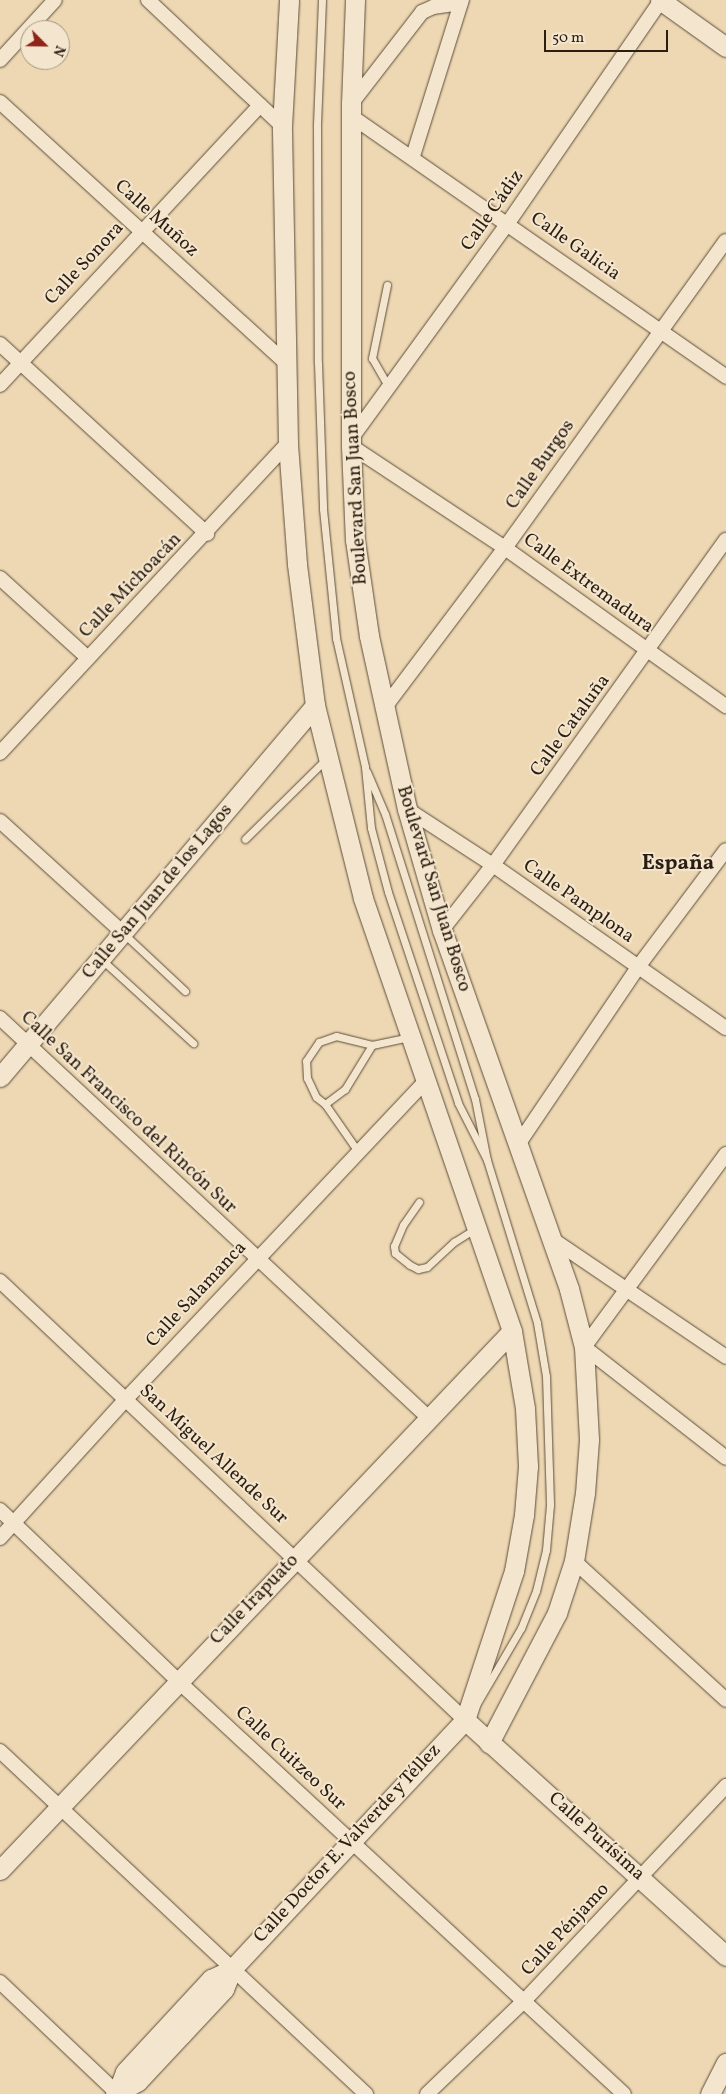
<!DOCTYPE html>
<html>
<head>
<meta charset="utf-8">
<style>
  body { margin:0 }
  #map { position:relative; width:726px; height:2094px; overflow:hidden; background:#eed8b3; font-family:Vollkorn,serif }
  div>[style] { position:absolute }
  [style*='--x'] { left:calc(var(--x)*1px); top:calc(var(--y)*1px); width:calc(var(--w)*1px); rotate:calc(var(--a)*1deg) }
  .roads { filter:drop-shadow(0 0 1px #5c4c3a) drop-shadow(0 0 1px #5c4c3a) }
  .lane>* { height:7px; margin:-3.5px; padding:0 3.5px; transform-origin:3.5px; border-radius:3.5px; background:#f4e6ce }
  .street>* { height:14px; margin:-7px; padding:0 7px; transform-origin:7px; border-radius:7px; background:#f4e6ce }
  .secondary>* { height:19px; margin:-9.5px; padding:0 9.5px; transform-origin:9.5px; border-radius:9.5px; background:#f4e6ce }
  span { translate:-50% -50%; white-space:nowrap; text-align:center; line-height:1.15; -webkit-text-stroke:4px #f4e6ce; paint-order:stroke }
  .street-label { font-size:19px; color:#2b1e11 }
  .quarter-label { font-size:21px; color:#2b1e11; font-weight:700 }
  .north { position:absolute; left:20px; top:20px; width:50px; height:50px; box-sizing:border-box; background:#f4e6ce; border:1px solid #a49682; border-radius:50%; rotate:113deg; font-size:14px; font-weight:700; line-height:20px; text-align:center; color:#2b1e11 }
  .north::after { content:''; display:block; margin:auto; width:18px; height:22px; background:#8f2418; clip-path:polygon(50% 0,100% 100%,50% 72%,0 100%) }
  .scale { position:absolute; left:544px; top:30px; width:124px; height:22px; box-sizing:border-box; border:2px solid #2b1e11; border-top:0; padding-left:6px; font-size:15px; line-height:18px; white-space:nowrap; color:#2b1e11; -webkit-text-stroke:4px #f4e6ce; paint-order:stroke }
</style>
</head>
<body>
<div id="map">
  <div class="roads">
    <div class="lane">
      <div style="--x:322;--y:0;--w:127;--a:92.3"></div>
      <div style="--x:317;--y:127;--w:236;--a:89.8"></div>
      <div style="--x:318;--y:363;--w:146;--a:88"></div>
      <div style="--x:323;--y:509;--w:130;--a:84.2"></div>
      <div style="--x:336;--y:638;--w:132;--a:77.3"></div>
      <div style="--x:365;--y:767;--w:61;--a:84.4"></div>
      <div style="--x:371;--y:828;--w:66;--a:75.1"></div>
      <div style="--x:388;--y:892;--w:222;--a:71.6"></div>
      <div style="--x:458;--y:1103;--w:64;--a:63"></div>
      <div style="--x:387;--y:285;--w:75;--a:101.6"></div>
      <div style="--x:372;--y:358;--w:34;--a:60"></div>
      <div style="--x:367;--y:772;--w:46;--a:66.8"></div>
      <div style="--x:385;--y:814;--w:299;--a:72.5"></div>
      <div style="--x:475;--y:1099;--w:62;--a:78.9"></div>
      <div style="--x:487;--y:1160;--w:170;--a:72.9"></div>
      <div style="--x:537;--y:1323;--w:54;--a:80.4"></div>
      <div style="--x:546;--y:1376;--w:129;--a:88.2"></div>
      <div style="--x:550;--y:1505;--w:45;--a:95.1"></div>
      <div style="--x:546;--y:1550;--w:42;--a:103.7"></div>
      <div style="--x:536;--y:1591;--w:40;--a:112"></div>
      <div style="--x:521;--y:1628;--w:89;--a:120.3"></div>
      <div style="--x:245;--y:839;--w:115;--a:-44.6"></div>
      <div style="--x:123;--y:933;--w:85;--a:43.1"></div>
      <div style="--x:101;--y:959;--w:125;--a:42.4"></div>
      <div style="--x:372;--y:1045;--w:52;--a:121.5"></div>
      <div style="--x:345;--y:1089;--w:25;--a:143"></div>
      <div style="--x:325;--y:1104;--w:11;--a:-142"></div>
      <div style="--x:316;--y:1097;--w:21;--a:-115"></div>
      <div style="--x:307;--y:1078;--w:17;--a:-93"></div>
      <div style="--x:306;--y:1061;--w:23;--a:-56"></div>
      <div style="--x:319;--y:1042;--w:18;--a:-19"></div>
      <div style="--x:336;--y:1036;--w:37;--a:14"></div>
      <div style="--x:372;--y:1045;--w:39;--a:-12"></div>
      <div style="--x:325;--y:1104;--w:60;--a:55.2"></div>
      <div style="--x:419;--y:1202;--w:28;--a:125"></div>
      <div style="--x:403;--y:1225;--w:23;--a:113"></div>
      <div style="--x:394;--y:1246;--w:7;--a:82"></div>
      <div style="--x:395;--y:1253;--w:19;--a:39"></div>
      <div style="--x:410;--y:1265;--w:9;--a:27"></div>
      <div style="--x:418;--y:1269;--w:9;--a:-13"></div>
      <div style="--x:427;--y:1267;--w:37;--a:-43"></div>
      <div style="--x:454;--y:1242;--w:25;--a:-32"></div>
    </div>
    <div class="street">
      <div style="--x:148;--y:0;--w:184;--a:43.2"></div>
      <div style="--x:0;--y:60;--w:81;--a:-47.5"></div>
      <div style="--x:0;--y:102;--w:387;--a:42.4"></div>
      <div style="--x:351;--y:104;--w:116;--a:-52.3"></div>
      <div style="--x:422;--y:12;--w:12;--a:-24"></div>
      <div style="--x:433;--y:7;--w:28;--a:-8"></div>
      <div style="--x:351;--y:116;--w:457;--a:34.8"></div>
      <div style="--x:413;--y:156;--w:164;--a:-72.6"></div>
      <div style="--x:0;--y:344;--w:281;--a:42.5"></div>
      <div style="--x:0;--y:385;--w:382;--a:-47.1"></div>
      <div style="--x:351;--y:439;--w:267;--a:-54"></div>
      <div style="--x:508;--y:223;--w:270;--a:-55.5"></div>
      <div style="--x:351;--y:446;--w:185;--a:33.5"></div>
      <div style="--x:505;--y:548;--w:272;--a:35.6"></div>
      <div style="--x:0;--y:578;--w:119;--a:42.3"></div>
      <div style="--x:385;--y:707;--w:199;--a:-53"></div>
      <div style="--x:505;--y:548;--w:378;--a:-54.3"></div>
      <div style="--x:0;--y:753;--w:423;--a:-47.1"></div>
      <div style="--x:407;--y:809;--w:103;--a:33.1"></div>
      <div style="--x:493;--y:865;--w:284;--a:35"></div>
      <div style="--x:0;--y:821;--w:166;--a:42.3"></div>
      <div style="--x:442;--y:930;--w:83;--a:-51.9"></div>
      <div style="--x:493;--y:865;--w:400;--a:-54.4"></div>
      <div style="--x:0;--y:1018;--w:588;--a:43"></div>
      <div style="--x:517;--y:1146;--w:216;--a:-55.9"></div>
      <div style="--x:638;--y:967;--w:146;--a:-53.1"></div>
      <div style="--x:726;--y:1154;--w:240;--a:126.3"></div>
      <div style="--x:584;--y:1347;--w:180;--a:38"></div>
      <div style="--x:552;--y:1239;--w:210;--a:34.1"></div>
      <div style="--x:0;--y:1281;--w:639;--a:43.35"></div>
      <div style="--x:0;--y:1510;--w:245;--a:43.8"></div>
      <div style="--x:177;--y:1680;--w:609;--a:42.81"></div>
      <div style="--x:0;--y:1538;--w:188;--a:-47.8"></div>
      <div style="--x:126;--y:1399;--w:437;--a:-46.7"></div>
      <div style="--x:574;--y:1561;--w:206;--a:42.4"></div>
      <div style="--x:0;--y:1751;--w:502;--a:43.14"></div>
      <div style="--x:0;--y:1982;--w:163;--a:43.5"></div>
      <div style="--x:427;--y:2094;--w:136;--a:-43.8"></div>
      <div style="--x:525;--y:2000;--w:294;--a:-46.8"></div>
    </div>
    <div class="secondary">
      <div style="--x:355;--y:0;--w:104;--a:92.2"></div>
      <div style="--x:351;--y:104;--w:342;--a:90"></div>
      <div style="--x:351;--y:446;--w:94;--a:87.6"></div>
      <div style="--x:355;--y:540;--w:97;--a:81.7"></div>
      <div style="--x:369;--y:636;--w:177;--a:77.6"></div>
      <div style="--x:407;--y:809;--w:126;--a:73.9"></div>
      <div style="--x:442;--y:930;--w:381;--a:70.5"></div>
      <div style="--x:569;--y:1289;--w:60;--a:75.5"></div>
      <div style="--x:584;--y:1347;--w:93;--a:86.9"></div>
      <div style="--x:589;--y:1440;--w:53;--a:94.3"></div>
      <div style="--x:585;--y:1493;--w:69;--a:99.2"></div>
      <div style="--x:574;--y:1561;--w:55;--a:108.1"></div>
      <div style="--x:557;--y:1613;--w:147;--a:117.6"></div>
      <div style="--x:660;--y:0;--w:81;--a:35.5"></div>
      <div style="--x:0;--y:1077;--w:487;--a:-49.7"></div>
      <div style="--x:465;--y:1720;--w:352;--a:42.1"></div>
      <div style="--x:0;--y:1870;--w:743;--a:-46.47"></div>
      <div style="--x:117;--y:2093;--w:22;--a:-69"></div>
      <div style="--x:125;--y:2072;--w:127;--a:-47.2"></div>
      <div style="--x:211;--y:1979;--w:23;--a:-25"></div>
      <div style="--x:115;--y:2094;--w:26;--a:-29"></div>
      <div style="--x:138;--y:2081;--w:64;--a:-46.9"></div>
      <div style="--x:182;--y:2034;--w:62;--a:-47"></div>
      <div style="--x:224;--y:1989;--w:22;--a:-68"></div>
      <div style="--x:232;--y:1969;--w:341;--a:-46.9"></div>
      <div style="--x:465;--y:1720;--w:157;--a:-71.8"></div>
      <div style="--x:514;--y:1571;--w:57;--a:-79.9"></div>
      <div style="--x:524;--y:1515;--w:49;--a:-85.3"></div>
      <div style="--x:528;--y:1466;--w:58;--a:-93"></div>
      <div style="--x:525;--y:1408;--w:78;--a:-99.6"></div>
      <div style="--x:512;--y:1331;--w:458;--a:-109"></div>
      <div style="--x:363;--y:898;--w:199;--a:-104"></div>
      <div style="--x:315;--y:705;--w:142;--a:-97.3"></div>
      <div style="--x:297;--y:564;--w:121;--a:-94.3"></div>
      <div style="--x:288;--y:443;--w:317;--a:-91.1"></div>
      <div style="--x:282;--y:126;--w:126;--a:-86.8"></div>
      <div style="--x:710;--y:2094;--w:35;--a:-63"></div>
    </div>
  </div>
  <div class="street-label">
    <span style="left:493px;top:211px;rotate:-55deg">Calle Cádiz</span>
    <span style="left:156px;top:219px;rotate:42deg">Calle Muñoz</span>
    <span style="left:575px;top:247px;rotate:35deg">Calle Galicia</span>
    <span style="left:85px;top:264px;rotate:-47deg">Calle Sonora</span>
    <span style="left:541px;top:465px;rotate:-55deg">Calle Burgos</span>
    <span style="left:356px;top:478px;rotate:-93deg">Boulevard San Juan Bosco</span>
    <span style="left:588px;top:584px;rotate:36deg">Calle Extremadura</span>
    <span style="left:131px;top:586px;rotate:-46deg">Calle Michoacán</span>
    <span style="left:571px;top:726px;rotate:-54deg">Calle Cataluña</span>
    <span style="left:433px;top:889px;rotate:73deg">Boulevard San Juan Bosco</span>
    <span style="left:158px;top:892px;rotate:-50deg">Calle San Juan de los Lagos</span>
    <span style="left:578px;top:902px;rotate:35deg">Calle Pamplona</span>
    <span style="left:128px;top:1113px;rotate:43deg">Calle San Francisco del Rincón Sur</span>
    <span style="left:197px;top:1295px;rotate:-47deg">Calle Salamanca</span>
    <span style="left:213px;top:1455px;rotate:43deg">San Miguel Allende Sur</span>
    <span style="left:255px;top:1600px;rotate:-46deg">Calle Irapuato</span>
    <span style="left:290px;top:1759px;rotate:43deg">Calle Cuitzeo Sur</span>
    <span style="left:596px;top:1837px;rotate:42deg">Calle Purísima</span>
    <span style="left:348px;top:1844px;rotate:-47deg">Calle Doctor E. Valverde y Téllez</span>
    <span style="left:566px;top:1930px;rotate:-47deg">Calle Pénjamo</span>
  </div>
  <div class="quarter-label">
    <span style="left:678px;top:864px">España</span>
  </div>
  <div class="north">N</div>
  <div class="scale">50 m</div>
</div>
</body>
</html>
